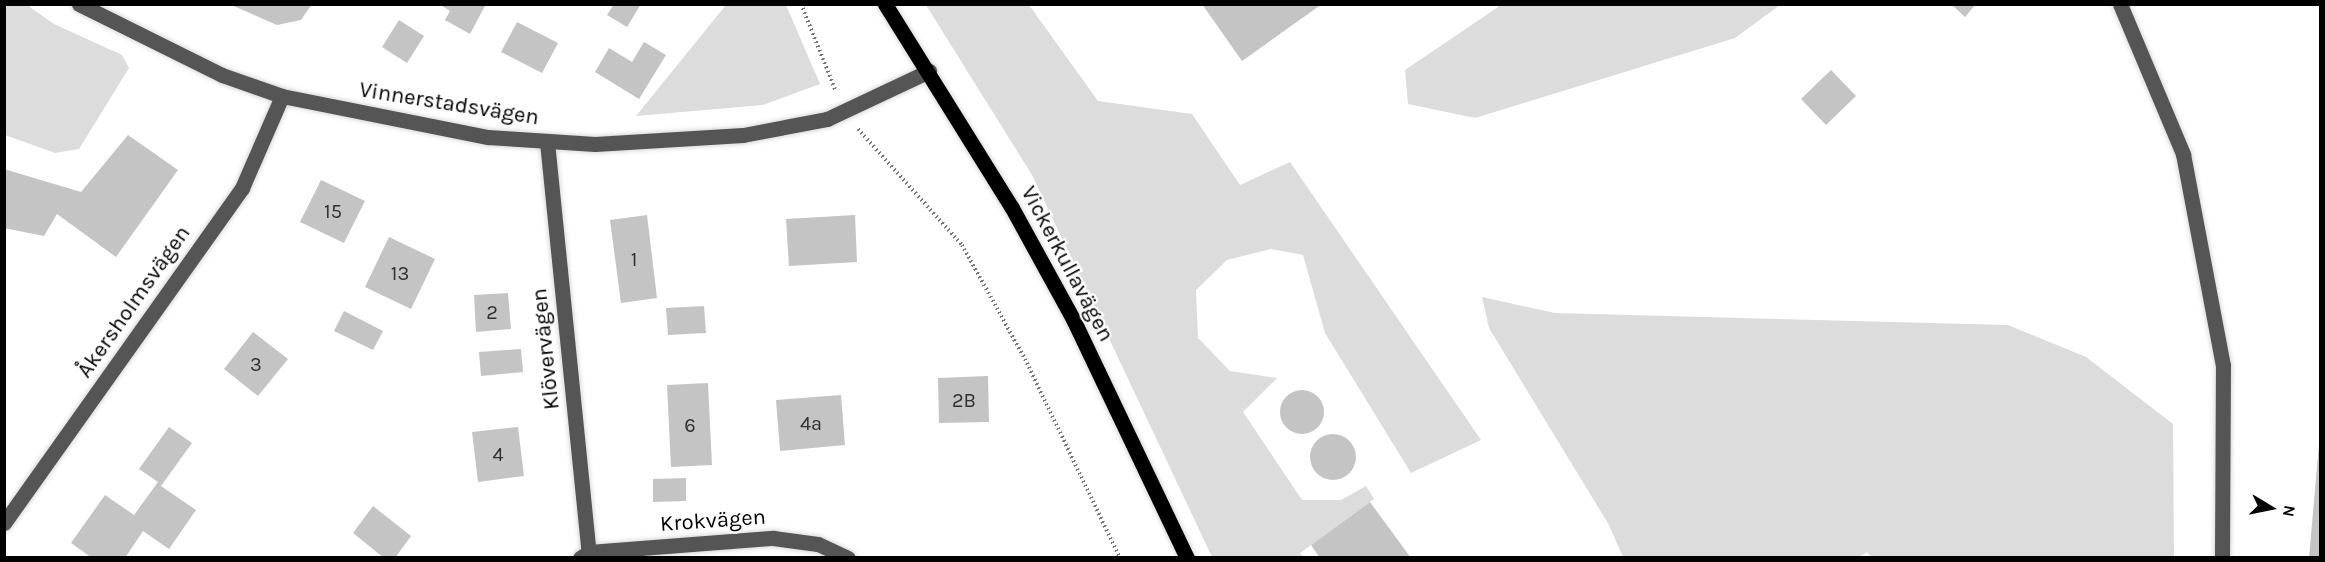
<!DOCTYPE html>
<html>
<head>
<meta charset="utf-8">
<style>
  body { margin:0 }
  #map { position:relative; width:2325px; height:562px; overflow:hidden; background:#fff; font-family:Karla,sans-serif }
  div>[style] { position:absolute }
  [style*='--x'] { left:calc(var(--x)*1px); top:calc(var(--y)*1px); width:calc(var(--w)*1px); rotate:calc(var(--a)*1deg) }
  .green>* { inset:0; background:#dcdcdc }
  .building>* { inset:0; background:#c4c4c4 }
  .round { border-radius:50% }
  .path>* { height:4px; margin-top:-2px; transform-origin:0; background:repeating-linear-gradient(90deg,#777 0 1.5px,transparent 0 4.5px) }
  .roads { filter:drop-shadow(0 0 2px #dbdbdb) drop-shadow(0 0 2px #dbdbdb) }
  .minor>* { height:15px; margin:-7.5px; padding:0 7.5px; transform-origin:7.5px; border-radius:7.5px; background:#555 }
  .major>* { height:15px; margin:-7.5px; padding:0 7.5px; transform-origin:7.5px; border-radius:7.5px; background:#000 }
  span { translate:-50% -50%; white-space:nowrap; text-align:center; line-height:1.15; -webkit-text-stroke:4.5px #fff; paint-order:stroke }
  .number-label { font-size:20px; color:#313131 }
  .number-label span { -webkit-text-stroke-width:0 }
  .street-label { font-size:22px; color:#000 }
  .frame { position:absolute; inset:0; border:6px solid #000; pointer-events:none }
  .north { position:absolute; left:2241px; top:478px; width:60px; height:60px; -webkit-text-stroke:4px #fff; paint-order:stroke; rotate:100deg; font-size:16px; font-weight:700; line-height:24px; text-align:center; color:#000 }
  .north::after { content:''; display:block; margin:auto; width:21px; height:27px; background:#000; clip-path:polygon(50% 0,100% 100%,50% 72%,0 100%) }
</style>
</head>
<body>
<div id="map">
  <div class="green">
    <div style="clip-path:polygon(5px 4px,27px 5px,54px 24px,122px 55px,129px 68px,79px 149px,55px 153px,5px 135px)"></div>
    <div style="clip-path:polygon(726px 5px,786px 5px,820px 84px,763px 105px,636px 116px)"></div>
    <div style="clip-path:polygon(926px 5px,1029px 5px,1098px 101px,1192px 114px,1240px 185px,1290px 162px,1481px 440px,1411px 473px,1325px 333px,1303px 255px,1271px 249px,1227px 260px,1196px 290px,1198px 338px,1230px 371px,1277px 378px,1243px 412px,1302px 500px,1341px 500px,1366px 486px,1374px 499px,1300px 553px,1303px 557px,1212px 557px,1032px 175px)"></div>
    <div style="clip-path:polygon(1501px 5px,1501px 4px,1780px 5px,1735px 38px,1475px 118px,1408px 104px,1405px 70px)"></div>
    <div style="clip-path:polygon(1482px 297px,1555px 313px,2008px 325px,2086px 357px,2173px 424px,2174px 557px,1872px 558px,1867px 552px,1858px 558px,1623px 557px,1609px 525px,1489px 328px)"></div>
  </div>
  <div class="building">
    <div style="clip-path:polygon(229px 4px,312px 4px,301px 20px,277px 25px)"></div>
    <div style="clip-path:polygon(439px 4px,486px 4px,470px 34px,445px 20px,450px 11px)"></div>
    <div style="clip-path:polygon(614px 4px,641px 4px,627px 27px,607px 15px)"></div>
    <div style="clip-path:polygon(1202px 4px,1322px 4px,1242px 61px)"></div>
    <div style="clip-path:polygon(1951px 4px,1976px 4px,1965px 17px)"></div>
    <div style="clip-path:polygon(399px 20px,424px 36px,407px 63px,382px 47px)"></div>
    <div style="clip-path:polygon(517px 22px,558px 43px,542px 73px,501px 52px)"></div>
    <div style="clip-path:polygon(644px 42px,666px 55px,639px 99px,595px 72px,609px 48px,632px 62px)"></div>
    <div style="clip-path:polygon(1831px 70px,1856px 96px,1826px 125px,1801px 99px)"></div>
    <div style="clip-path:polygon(128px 135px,178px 170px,116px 257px,57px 214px,44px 236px,4px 228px,4px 169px,81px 192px)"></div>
    <div style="clip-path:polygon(321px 180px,365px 201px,344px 243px,300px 222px)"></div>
    <div style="clip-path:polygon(647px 215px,657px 298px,621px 303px,610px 220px)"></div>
    <div style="clip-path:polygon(855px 215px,857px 262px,789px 266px,786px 219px)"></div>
    <div style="clip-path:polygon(389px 237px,435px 259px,411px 309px,365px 287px)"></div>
    <div style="clip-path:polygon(508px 293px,511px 329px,476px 332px,474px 295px)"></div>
    <div style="clip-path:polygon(704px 306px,706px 333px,668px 335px,666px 308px)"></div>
    <div style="clip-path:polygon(344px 311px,383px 331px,373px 350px,334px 331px)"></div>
    <div style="clip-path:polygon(253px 332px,288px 359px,258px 396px,224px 369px)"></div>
    <div style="clip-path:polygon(521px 349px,523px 372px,481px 376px,479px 352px)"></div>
    <div style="clip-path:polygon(988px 376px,989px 422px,939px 423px,938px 378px)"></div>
    <div style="clip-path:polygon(708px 383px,712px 465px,671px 467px,667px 385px)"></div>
    <div class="round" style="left:1280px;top:390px;width:44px;height:44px"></div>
    <div style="clip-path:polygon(841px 395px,845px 445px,780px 451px,776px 400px)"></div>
    <div style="clip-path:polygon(169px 427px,192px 443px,161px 486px,196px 510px,169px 549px,143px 531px,125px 558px,92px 558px,71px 543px,105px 495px,134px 515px,158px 482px,139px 469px)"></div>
    <div style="clip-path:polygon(518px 427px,524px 476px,478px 482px,472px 432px)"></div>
    <div class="round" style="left:1310px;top:434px;width:46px;height:46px"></div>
    <div style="clip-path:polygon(2319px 444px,2320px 558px,2309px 558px)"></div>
    <div style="clip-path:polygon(686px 478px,686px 501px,653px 502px,653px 479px)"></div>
    <div style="clip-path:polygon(1370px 502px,1411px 558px,1320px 558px,1311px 545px)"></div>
    <div style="clip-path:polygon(373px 506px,411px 536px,395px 558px,384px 558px,353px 533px)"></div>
  </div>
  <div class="path">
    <div style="--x:801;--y:4;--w:92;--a:68.2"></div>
    <div style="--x:858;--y:129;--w:156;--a:48.1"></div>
    <div style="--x:962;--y:245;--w:130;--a:61.1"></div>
    <div style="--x:1025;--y:359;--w:221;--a:64.5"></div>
  </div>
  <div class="roads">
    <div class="minor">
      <div style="--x:79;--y:4;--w:160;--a:26.4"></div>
      <div style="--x:222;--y:75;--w:64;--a:19.3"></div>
      <div style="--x:282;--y:96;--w:210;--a:11.3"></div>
      <div style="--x:488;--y:137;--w:107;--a:3.7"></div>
      <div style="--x:595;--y:144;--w:148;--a:-3.5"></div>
      <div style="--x:743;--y:135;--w:86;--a:-10.8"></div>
      <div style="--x:827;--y:119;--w:113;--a:-25.2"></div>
      <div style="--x:2120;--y:4;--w:163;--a:67.2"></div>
      <div style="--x:2183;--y:154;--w:215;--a:79.3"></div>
      <div style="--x:2223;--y:365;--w:193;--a:90.3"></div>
      <div style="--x:547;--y:142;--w:412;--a:84.2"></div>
      <div style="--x:4;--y:523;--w:411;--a:-54.6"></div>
      <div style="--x:242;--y:188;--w:100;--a:-66.5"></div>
      <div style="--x:580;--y:558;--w:11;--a:-34"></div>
      <div style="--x:589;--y:552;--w:185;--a:-4.4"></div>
      <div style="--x:773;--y:538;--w:45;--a:7.6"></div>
      <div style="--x:818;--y:544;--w:33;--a:25"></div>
    </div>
    <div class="major">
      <div style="--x:885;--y:4;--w:240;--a:58.1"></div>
      <div style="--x:1012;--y:208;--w:127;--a:61.2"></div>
      <div style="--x:1073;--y:319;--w:265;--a:64.5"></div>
    </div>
  </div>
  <div class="number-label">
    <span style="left:333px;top:211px">15</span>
    <span style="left:634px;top:259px">1</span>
    <span style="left:400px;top:273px">13</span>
    <span style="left:492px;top:312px">2</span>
    <span style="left:256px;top:364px">3</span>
    <span style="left:964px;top:400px">2B</span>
    <span style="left:811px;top:423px">4a</span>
    <span style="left:690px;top:425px">6</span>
    <span style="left:498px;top:454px">4</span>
  </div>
  <div class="street-label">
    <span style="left:449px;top:104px;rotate:9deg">Vinnerstadsvägen</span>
    <span style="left:1067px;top:264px;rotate:62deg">Vickerkullavägen</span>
    <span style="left:134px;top:302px;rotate:-55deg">Åkersholmsvägen</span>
    <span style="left:546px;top:349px;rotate:-96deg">Klövervägen</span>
    <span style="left:713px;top:521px;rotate:-4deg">Krokvägen</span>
  </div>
  <div class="frame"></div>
  <div class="north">N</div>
</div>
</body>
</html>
